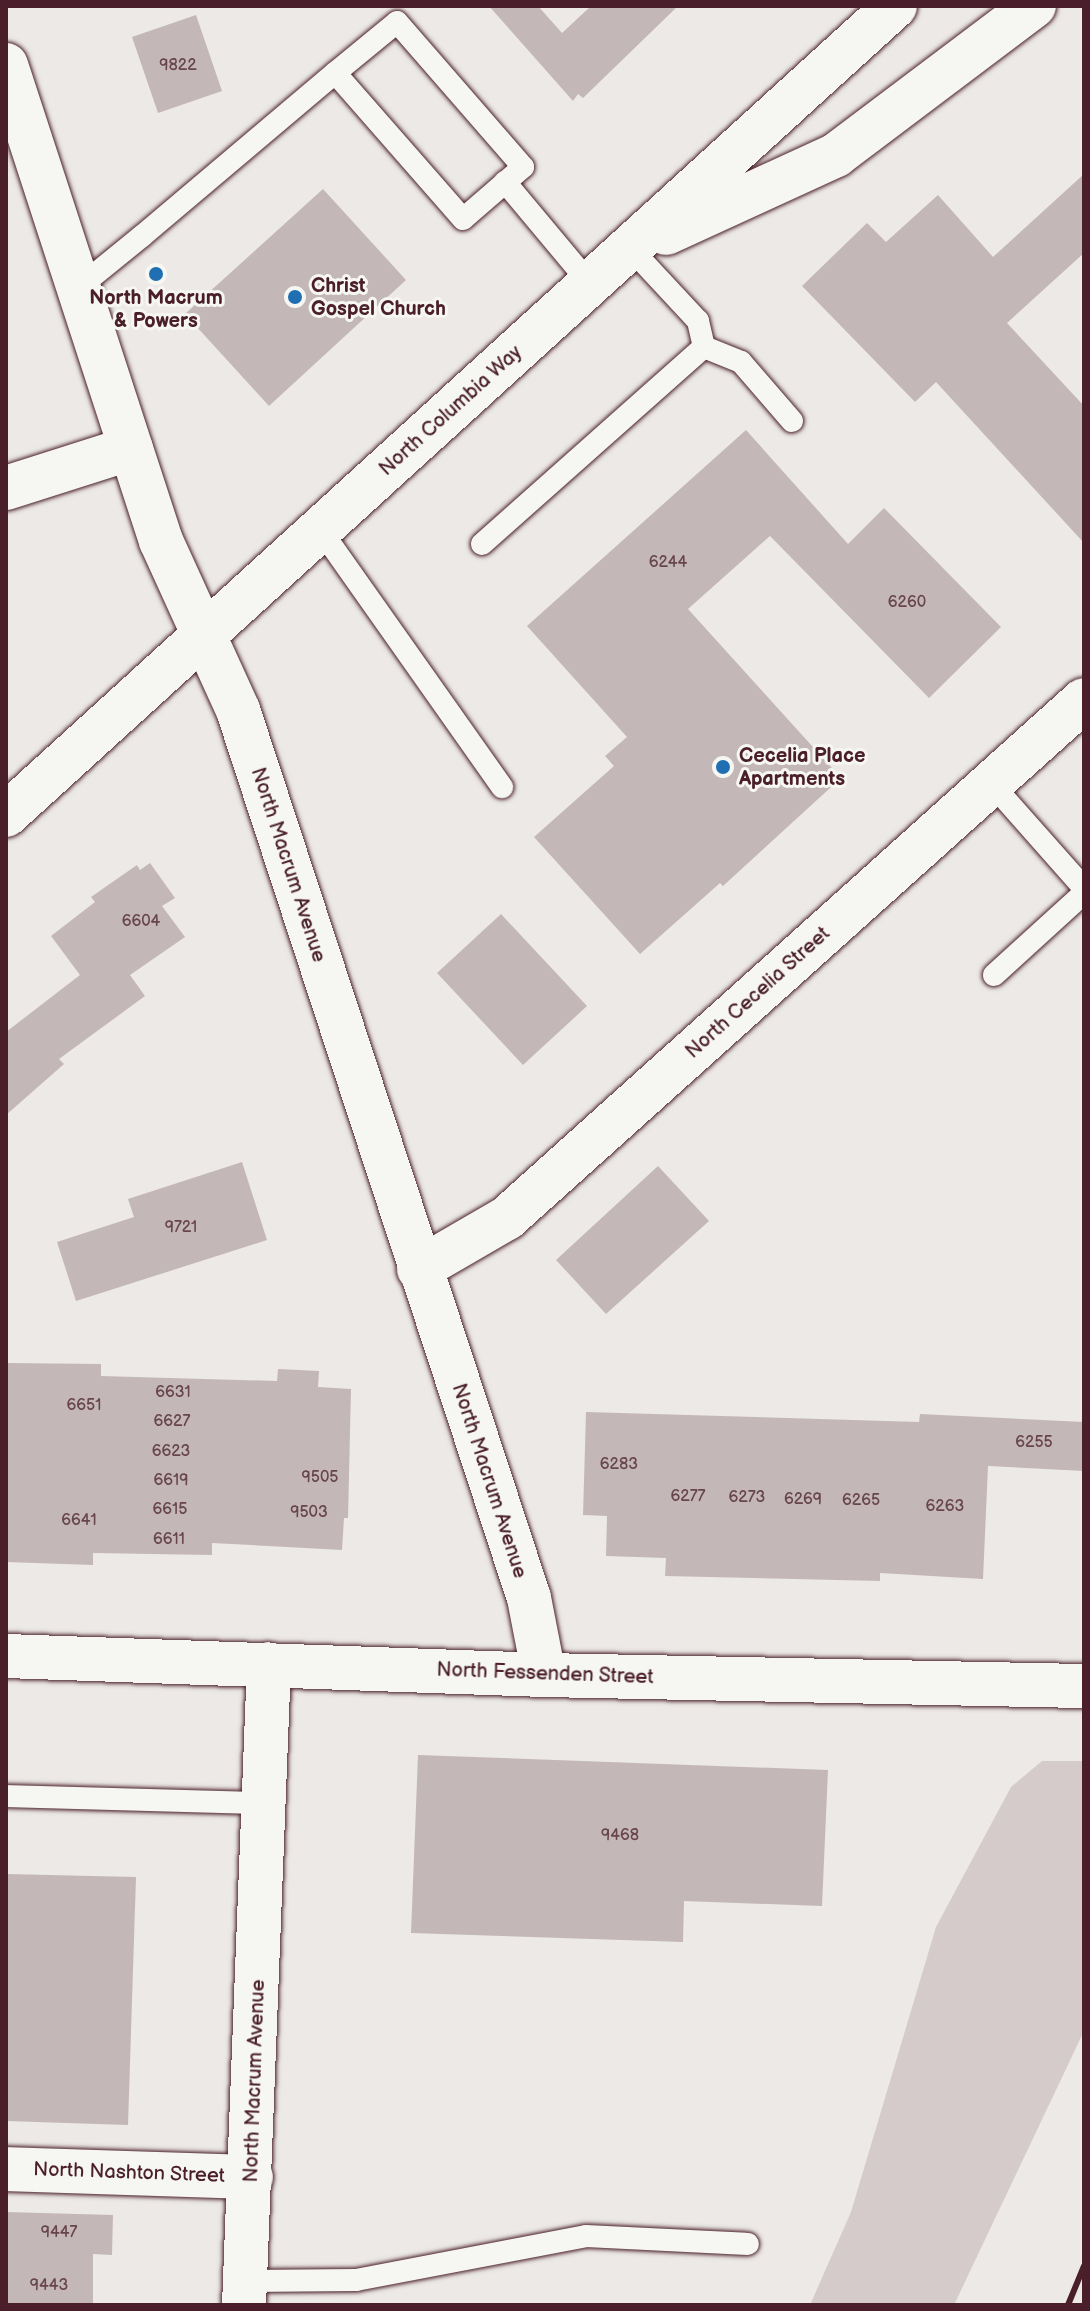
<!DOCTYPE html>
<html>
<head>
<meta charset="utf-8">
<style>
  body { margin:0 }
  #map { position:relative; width:1090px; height:2311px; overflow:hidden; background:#ece9e6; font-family:"Balsamiq Sans",sans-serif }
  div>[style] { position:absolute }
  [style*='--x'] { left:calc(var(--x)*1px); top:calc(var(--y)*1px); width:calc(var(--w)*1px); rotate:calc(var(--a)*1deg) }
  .green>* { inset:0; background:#d4cbca }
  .building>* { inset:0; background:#c4b7b7 }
  .roads { filter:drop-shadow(0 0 2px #4a1f2b) drop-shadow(0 0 2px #4a1f2b) }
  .lane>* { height:22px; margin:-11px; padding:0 11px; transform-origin:11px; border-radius:11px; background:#f6f6f2 }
  .street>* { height:44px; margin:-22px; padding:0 22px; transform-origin:22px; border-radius:22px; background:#f6f6f2 }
  .secondary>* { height:44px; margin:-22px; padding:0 22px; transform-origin:22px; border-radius:22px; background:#f6f6f2 }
  .rail>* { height:6px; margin:-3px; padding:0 3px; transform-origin:3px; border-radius:3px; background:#4a1f2b }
  .dots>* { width:22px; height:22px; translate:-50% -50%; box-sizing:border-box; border:4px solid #f6f6f2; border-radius:50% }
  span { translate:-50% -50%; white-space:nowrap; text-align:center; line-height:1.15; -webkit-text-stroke:6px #f6f6f2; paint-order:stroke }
  .number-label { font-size:16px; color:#68454e }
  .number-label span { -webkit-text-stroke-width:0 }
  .poi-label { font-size:20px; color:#4a1f2b; font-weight:700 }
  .left { translate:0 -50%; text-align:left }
  .street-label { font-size:20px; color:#4a1f2b }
  .frame { position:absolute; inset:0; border:8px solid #4a1f2b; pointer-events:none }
</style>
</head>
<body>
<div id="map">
  <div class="green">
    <div style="clip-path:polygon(1042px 1761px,1084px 1761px,1084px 2031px,954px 2305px,810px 2305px,851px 2212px,936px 1927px,1011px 1787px)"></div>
  </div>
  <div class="building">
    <div style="clip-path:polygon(489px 6px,538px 6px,562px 33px,591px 6px,678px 6px,583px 98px,578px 94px,573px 101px)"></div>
    <div style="clip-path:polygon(196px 15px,222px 91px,158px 113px,132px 37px)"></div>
    <div style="clip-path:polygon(1084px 174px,1084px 253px,1007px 323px,1084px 406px,1084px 543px,936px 382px,915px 402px,802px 286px,867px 223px,886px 242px,938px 195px,993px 257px)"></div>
    <div style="clip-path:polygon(323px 189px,406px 280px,269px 406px,185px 314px)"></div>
    <div style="clip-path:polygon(746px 430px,848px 544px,884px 508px,1001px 627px,929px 698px,770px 536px,688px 609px,841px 778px,723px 886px,720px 883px,640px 954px,534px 837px,614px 766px,605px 756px,627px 737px,527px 626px)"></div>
    <div style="clip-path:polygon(150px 863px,175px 898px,162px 906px,185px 937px,130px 975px,145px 996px,59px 1059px,64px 1064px,6px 1115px,6px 1032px,80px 975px,51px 936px,95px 902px,91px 897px,137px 865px,140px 870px)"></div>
    <div style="clip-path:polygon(501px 914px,587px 1006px,523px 1065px,437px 973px)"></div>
    <div style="clip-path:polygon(242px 1162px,267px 1240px,76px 1301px,57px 1242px,134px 1217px,128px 1199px)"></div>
    <div style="clip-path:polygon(658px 1166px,709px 1221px,606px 1314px,556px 1260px)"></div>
    <div style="clip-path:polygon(6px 1363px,101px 1364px,101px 1376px,277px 1381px,278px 1369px,319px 1371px,318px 1387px,351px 1389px,348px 1518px,344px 1518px,342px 1550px,212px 1543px,212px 1555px,93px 1553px,93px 1565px,6px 1562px)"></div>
    <div style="clip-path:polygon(586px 1412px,919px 1422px,920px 1414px,1084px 1422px,1084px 1471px,988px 1466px,983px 1579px,880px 1573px,880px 1581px,665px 1576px,666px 1558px,606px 1556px,607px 1516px,583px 1515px)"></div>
    <div style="clip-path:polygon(418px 1755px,828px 1770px,822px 1906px,684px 1901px,683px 1942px,411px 1933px)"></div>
    <div style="clip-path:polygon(6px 1874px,136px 1877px,128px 2125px,6px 2121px)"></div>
    <div style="clip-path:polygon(6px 2212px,113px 2215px,112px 2255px,93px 2254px,93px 2305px,6px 2305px)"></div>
  </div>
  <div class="roads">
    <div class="lane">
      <div style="--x:505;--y:182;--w:134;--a:50.1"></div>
      <div style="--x:78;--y:288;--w:82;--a:-39.1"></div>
      <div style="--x:142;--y:236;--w:253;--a:-40.2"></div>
      <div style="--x:335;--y:73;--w:80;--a:-39.4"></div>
      <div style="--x:397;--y:22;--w:192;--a:49"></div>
      <div style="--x:523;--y:167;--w:79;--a:139.1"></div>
      <div style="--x:463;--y:219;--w:194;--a:-131.2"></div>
      <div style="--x:704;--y:347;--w:40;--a:22"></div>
      <div style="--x:741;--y:362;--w:78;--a:49.2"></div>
      <div style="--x:320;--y:529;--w:316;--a:54.8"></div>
      <div style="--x:482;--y:544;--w:297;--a:-41.6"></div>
      <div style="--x:704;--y:347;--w:27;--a:-103"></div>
      <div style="--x:698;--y:321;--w:98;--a:-132.9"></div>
      <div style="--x:991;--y:783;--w:140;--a:48.5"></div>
      <div style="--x:994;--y:975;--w:122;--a:-42.3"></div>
      <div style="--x:6;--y:1796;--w:258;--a:1.6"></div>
      <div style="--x:247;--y:2281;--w:109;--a:-0.5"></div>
      <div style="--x:356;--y:2280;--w:234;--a:-10.8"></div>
      <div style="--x:586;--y:2236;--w:162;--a:2.8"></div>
    </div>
    <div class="street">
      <div style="--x:6;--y:488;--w:131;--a:-17.7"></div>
      <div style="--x:419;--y:1269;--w:102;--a:-30.1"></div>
      <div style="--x:507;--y:1218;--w:775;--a:-41.92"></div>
      <div style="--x:6;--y:2169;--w:245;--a:1.9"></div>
      <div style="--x:244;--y:2305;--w:641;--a:-87.77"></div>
    </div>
    <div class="secondary">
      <div style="--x:6;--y:65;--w:501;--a:71.96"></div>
      <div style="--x:161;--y:541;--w:186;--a:65.5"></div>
      <div style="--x:238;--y:710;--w:934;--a:71.86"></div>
      <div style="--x:529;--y:1598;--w:78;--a:79"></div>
      <div style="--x:666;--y:233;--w:187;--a:-24.6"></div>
      <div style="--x:836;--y:155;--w:248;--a:-37"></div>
      <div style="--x:6;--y:815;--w:1202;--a:-42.3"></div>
      <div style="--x:6;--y:1656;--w:538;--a:2.02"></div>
      <div style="--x:544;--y:1675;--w:540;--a:1.17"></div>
    </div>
  </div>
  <div class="rail">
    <div style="--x:1068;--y:2305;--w:42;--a:-67.7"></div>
  </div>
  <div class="dots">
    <div style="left:156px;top:274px;background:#1f6fb2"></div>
    <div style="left:295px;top:297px;background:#1f6fb2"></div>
    <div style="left:723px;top:767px;background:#1f6fb2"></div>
  </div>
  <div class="number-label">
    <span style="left:178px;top:66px">9822</span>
    <span style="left:668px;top:563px">6244</span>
    <span style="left:907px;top:603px">6260</span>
    <span style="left:141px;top:922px">6604</span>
    <span style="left:181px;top:1228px">9721</span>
    <span style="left:173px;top:1393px">6631</span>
    <span style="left:84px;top:1406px">6651</span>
    <span style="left:172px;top:1422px">6627</span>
    <span style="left:1034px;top:1443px">6255</span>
    <span style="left:171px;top:1452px">6623</span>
    <span style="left:619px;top:1465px">6283</span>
    <span style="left:320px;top:1478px">9505</span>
    <span style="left:171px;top:1481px">6619</span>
    <span style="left:688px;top:1497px">6277</span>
    <span style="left:747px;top:1498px">6273</span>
    <span style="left:803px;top:1500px">6269</span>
    <span style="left:861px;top:1501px">6265</span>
    <span style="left:945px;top:1507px">6263</span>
    <span style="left:170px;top:1510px">6615</span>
    <span style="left:309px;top:1513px">9503</span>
    <span style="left:79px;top:1521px">6641</span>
    <span style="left:169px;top:1540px">6611</span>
    <span style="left:620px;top:1836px">9468</span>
    <span style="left:59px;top:2233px">9447</span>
    <span style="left:49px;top:2286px">9443</span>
  </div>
  <div class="poi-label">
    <span class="left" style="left:311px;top:298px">Christ<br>Gospel Church</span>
    <span style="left:156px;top:310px">North Macrum<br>&amp; Powers</span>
    <span class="left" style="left:739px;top:768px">Cecelia Place<br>Apartments</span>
  </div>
  <div class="street-label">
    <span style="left:451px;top:411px;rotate:-42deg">North Columbia Way</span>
    <span style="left:288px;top:865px;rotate:72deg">North Macrum Avenue</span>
    <span style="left:758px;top:993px;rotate:-42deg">North Cecelia Street</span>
    <span style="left:489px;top:1481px;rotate:72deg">North Macrum Avenue</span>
    <span style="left:545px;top:1674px;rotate:2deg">North Fessenden Street</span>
    <span style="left:255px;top:2081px;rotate:-88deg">North Macrum Avenue</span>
    <span style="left:129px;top:2173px;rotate:2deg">North Nashton Street</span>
  </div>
  <div class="frame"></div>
</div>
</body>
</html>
